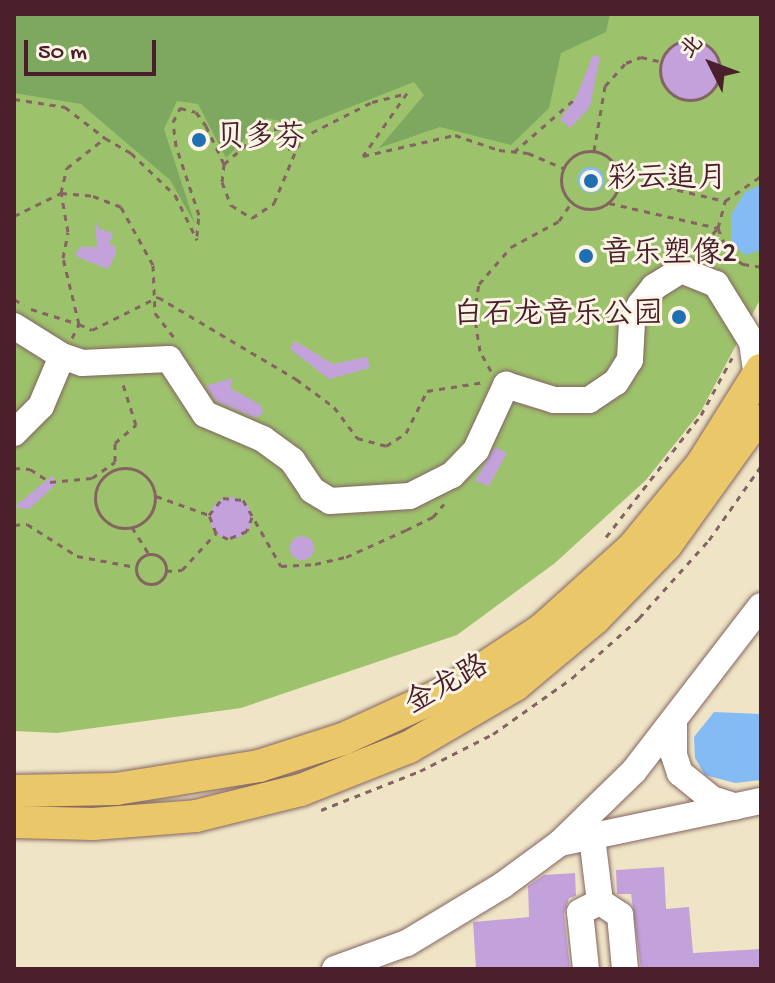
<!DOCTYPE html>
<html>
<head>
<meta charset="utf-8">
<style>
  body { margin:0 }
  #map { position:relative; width:775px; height:983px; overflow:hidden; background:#efe5c6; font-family:"Gochi Hand","LXGW WenKai TC",sans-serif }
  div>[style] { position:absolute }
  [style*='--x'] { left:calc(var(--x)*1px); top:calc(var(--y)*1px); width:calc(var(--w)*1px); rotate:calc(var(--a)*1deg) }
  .green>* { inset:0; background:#9dc26c }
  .forest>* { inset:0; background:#7ea860 }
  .water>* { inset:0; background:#84bbf4 }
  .round { border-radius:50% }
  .building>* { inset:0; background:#c3a2dc }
  .path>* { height:3px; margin-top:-1.5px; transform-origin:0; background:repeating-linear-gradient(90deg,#846461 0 6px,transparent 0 12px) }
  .path>.ring { margin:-1.5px; padding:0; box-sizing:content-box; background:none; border:3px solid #846461; border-radius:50% }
  .roads { filter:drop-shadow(0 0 2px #846461) drop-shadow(0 0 2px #846461) }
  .minor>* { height:26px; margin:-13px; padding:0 13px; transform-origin:13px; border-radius:13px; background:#fff }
  .major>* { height:32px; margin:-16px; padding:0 16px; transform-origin:16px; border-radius:16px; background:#eac769 }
  .dots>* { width:22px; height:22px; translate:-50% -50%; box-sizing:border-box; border:4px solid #fcf5e5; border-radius:50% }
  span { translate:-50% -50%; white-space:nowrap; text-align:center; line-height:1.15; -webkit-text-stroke:6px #fcf5e5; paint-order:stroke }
  .poi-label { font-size:30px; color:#4a1f2b }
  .left { translate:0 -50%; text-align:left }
  .right { translate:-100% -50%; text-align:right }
  .street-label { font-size:30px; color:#4a1f2b }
  .frame { position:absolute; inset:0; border:16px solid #4a1f2b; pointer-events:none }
  .north { position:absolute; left:671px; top:24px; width:80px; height:80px; -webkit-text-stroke:6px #fcf5e5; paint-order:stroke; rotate:312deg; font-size:22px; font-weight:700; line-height:32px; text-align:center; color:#4a1f2b }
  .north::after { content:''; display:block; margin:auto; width:28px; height:36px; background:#4a1f2b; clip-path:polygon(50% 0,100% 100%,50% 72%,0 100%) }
  .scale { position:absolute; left:24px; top:40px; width:132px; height:36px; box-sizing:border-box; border:4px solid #4a1f2b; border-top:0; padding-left:10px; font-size:24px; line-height:28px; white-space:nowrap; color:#4a1f2b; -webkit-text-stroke:6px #fcf5e5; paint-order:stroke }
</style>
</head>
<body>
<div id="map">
  <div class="green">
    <div style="clip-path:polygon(14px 14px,761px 14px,761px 298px,701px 411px,646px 480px,555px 563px,457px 635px,241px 708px,57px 733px,14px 731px)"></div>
  </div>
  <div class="forest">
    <div style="clip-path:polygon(14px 14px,610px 14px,606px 32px,561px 53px,549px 108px,511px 145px,440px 127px,379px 148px,424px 95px,414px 82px,302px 126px,266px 118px,226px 158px,198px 104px,177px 101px,164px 129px,195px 224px,170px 180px,81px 104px,14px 93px)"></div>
  </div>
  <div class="water">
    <div class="round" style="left:578px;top:167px;width:26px;height:26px"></div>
    <div style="clip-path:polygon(761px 185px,761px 250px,745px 255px,731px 242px,731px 215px,745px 192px)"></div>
    <div style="clip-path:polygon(714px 712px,761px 714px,761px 780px,735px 783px,705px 775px,695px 758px,694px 737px)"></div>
  </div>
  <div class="building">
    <div class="round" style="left:660px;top:40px;width:60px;height:60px"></div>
    <div style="clip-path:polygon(593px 55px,600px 57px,590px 107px,570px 128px,560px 119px,576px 98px)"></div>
    <div style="clip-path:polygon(95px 220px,99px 229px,113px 233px,109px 245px,116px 246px,116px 254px,108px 269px,75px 256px,80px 247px,97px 247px)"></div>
    <div style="clip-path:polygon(295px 341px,333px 364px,367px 357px,370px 368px,329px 379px,290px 349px)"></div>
    <div style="clip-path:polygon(233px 378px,230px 388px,261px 405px,263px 413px,256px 418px,216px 401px,206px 386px)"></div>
    <div style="clip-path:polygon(495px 447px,507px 453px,489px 486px,475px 481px)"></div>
    <div style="clip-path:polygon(52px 476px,57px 483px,29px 509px,14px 507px)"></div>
    <div class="round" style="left:210px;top:497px;width:42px;height:42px"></div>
    <div class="round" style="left:290px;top:536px;width:24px;height:24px"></div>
    <div style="clip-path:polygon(664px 867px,666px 909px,689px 907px,693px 953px,761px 949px,761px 969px,641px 969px,631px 894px,617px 894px,616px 870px)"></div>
    <div style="clip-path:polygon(575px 873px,576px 896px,569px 898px,564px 914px,570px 969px,476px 969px,473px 922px,529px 917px,528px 886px,544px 875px)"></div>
  </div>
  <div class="path">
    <div class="ring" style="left:660px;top:40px;width:57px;height:57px"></div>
    <div style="--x:14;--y:99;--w:52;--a:8.9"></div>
    <div style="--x:65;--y:107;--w:51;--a:37.8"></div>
    <div style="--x:301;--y:138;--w:80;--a:-26.9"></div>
    <div style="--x:372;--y:102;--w:36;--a:-14"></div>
    <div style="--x:407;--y:93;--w:77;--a:124.9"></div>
    <div style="--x:363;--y:156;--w:94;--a:-12.9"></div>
    <div style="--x:455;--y:135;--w:46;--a:18.8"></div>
    <div style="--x:499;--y:150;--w:29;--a:6"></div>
    <div style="--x:528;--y:153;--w:38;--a:23"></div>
    <div style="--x:288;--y:149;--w:13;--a:-18"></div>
    <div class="ring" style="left:561px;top:151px;width:55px;height:55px"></div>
    <div style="--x:594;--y:151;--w:66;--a:-80.4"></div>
    <div style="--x:605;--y:86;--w:31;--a:-48"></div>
    <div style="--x:626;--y:63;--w:16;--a:-22"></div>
    <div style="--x:641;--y:57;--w:18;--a:13"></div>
    <div style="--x:514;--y:152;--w:82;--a:-41.1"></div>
    <div style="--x:224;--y:164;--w:50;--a:-41"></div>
    <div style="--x:262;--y:131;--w:21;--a:-8"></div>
    <div style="--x:283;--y:128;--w:20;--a:27"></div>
    <div style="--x:619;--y:176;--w:109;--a:13.3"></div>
    <div style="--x:725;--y:201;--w:44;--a:-34.8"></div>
    <div style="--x:609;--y:203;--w:112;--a:12.9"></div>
    <div style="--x:718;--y:228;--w:29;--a:68"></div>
    <div style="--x:729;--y:255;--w:17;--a:33"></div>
    <div style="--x:743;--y:264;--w:18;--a:9"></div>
    <div style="--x:14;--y:216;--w:52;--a:-26.1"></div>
    <div style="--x:61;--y:193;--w:32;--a:5"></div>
    <div style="--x:93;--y:196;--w:30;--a:21"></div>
    <div style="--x:121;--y:207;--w:66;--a:61.1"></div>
    <div style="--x:153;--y:265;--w:48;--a:87.6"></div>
    <div style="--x:155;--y:313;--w:33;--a:52"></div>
    <div style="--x:197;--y:236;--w:21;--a:-85"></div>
    <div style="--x:199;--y:215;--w:73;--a:-108.4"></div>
    <div style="--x:176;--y:146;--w:24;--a:-97"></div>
    <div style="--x:173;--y:122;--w:16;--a:-63"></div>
    <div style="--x:180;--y:108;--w:16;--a:14"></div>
    <div style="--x:196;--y:112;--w:17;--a:54"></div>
    <div style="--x:206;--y:126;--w:42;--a:64.7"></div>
    <div style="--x:224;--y:164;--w:18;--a:96"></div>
    <div style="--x:222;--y:182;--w:25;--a:69"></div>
    <div style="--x:231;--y:205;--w:25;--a:32"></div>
    <div style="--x:252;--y:218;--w:27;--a:-34"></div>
    <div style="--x:274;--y:203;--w:70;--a:-67.4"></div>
    <div style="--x:697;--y:252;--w:32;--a:-49"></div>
    <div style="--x:718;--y:228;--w:28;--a:-75"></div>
    <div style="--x:158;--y:297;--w:161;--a:30.7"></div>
    <div style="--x:296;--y:379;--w:47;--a:36.4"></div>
    <div style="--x:334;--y:407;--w:39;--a:53"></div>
    <div style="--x:357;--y:438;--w:30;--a:15"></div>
    <div style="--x:386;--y:446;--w:24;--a:-33"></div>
    <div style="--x:406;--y:433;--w:47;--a:-63.4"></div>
    <div style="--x:427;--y:391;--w:58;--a:-9"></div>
    <div style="--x:14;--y:299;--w:12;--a:31"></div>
    <div style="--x:31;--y:309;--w:50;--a:17.4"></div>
    <div style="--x:79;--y:324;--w:68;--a:-103.6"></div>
    <div style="--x:63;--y:258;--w:26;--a:-79"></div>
    <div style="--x:68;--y:232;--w:40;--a:-100"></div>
    <div style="--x:61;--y:193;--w:26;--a:-77"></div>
    <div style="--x:67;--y:168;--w:48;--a:-38.3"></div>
    <div style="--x:105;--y:138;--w:30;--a:30"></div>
    <div style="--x:131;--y:153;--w:61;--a:43.7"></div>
    <div style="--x:175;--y:195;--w:50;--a:63.9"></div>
    <div style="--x:72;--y:338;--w:16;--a:-63"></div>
    <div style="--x:79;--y:324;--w:14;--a:25"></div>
    <div style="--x:92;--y:330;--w:74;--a:-26.6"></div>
    <div style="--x:491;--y:371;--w:23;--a:-119"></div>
    <div style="--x:480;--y:351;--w:36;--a:-99"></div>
    <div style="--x:474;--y:315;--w:31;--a:-81"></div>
    <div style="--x:479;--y:284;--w:49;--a:-49.1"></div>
    <div style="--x:511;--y:247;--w:55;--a:-28.4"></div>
    <div style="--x:559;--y:221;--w:22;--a:-56"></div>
    <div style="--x:14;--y:468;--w:16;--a:4"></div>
    <div style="--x:30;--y:469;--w:24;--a:33"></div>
    <div style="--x:50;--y:482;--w:42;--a:-5.4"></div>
    <div style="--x:92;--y:478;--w:28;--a:-35"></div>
    <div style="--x:115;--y:462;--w:19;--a:-90"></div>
    <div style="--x:115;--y:443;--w:28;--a:-41"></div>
    <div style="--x:136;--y:425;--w:46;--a:-107.7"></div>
    <div class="ring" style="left:95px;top:468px;width:57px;height:57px"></div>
    <div style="--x:156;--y:496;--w:56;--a:19.7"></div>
    <div style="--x:252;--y:517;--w:15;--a:110"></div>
    <div style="--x:247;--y:531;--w:21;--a:157"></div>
    <div style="--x:228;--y:539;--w:13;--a:-153"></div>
    <div style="--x:216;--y:533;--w:19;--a:-111"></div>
    <div style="--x:209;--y:515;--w:22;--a:-51"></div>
    <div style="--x:223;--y:498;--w:20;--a:6"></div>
    <div style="--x:243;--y:500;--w:76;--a:60.1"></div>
    <div style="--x:281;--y:566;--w:34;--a:-3"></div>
    <div style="--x:315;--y:564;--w:32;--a:-13"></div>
    <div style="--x:346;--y:557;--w:66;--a:-24.2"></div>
    <div style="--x:406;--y:530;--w:30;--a:-26"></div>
    <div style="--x:433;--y:517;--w:17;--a:-50"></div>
    <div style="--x:14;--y:525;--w:13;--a:-4"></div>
    <div style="--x:27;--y:524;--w:59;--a:32.6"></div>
    <div style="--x:77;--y:556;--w:60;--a:10.6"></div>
    <div style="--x:132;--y:527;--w:32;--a:58"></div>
    <div style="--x:606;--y:537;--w:155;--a:-52.1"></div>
    <div style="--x:701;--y:415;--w:65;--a:-61.5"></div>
    <div class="ring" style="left:136px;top:554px;width:27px;height:27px"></div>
    <div style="--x:166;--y:571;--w:16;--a:-4"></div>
    <div style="--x:182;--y:570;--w:50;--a:-47.4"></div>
    <div style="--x:321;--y:810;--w:106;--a:-21.5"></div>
    <div style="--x:420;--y:771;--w:82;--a:-26.9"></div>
    <div style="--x:493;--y:734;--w:97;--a:-35.3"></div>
    <div style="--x:572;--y:678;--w:90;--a:-41.8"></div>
    <div style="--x:639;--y:618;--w:105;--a:-48.1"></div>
    <div style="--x:709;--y:540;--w:90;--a:-54.9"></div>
  </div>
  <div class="roads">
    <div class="minor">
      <div style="--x:14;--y:326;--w:57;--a:32"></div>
      <div style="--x:14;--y:433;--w:38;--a:-45"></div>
      <div style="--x:41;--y:406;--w:54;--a:-67.2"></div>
      <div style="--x:62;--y:356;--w:21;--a:19"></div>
      <div style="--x:82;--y:363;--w:87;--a:-2.6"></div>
      <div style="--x:169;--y:359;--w:66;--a:56.8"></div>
      <div style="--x:205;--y:414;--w:63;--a:23.3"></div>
      <div style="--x:263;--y:439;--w:36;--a:36"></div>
      <div style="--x:292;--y:460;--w:36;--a:56"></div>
      <div style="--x:312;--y:490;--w:21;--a:31"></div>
      <div style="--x:330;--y:501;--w:80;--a:-3.6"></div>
      <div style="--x:410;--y:496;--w:47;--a:-26.6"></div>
      <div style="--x:452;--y:475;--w:35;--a:-46"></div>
      <div style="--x:476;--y:450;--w:72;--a:-65.2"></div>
      <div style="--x:506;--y:385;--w:50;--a:17.4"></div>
      <div style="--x:554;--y:400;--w:35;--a:0"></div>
      <div style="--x:589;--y:400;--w:32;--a:-34"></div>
      <div style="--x:616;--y:382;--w:26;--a:-58"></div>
      <div style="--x:630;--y:360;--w:38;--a:-87"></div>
      <div style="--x:632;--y:322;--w:19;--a:-65"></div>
      <div style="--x:640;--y:305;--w:23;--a:-52"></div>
      <div style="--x:654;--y:287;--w:32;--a:-32"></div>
      <div style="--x:681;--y:270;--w:38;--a:22"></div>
      <div style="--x:716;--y:284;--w:68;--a:58.2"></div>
      <div style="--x:752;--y:342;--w:34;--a:82"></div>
      <div style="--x:674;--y:720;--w:35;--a:90"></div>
      <div style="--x:674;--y:755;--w:19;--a:72"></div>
      <div style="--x:680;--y:773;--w:41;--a:39.1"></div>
      <div style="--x:712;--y:799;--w:25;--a:18"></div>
      <div style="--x:592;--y:837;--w:65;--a:83"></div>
      <div style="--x:560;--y:843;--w:205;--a:-11.8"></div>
      <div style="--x:600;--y:902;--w:24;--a:33"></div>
      <div style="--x:620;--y:915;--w:54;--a:84.7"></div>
      <div style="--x:335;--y:969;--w:77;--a:-19.9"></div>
      <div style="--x:407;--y:943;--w:112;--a:-31.1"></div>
      <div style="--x:503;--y:885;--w:71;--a:-36.4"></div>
      <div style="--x:560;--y:843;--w:103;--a:-44.2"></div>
      <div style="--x:634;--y:771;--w:208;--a:-52.4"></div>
      <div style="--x:586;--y:969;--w:57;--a:-96"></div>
      <div style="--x:580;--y:912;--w:22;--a:-27"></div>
    </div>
    <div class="major">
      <div style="--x:14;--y:791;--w:102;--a:-1.1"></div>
      <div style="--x:116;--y:789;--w:145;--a:-9.1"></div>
      <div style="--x:259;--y:766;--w:88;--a:-17.8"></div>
      <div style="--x:343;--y:739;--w:120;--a:-24.6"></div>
      <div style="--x:452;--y:689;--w:109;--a:-33.4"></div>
      <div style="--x:543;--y:629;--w:120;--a:-42"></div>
      <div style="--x:632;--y:549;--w:110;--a:-50.5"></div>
      <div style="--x:702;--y:464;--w:111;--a:-57.9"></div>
      <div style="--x:14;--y:822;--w:79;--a:1.5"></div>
      <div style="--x:93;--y:824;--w:103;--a:-4.4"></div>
      <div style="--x:196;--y:816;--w:108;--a:-13.9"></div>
      <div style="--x:301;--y:790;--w:116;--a:-21.7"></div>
      <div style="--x:409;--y:747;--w:123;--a:-30.3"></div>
      <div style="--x:515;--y:685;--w:103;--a:-39.9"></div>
      <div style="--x:594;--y:619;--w:103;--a:-45.8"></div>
      <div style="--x:666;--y:545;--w:153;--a:-54.3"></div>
    </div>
  </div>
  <div class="dots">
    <div style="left:199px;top:140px;background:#1f6fb2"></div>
    <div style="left:591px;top:181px;background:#1f6fb2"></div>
    <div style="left:586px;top:256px;background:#1f6fb2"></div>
    <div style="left:679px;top:317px;background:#1f6fb2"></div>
  </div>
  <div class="poi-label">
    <span class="left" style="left:215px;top:140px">贝多芬</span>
    <span class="left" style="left:607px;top:181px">彩云追月</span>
    <span class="left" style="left:602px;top:256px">音乐塑像2</span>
    <span class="right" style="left:663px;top:317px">白石龙音乐公园</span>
  </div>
  <div class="street-label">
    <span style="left:448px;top:687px;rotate:-29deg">金龙路</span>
  </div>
  <div class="frame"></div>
  <div class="north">北</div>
  <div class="scale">50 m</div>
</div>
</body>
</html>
